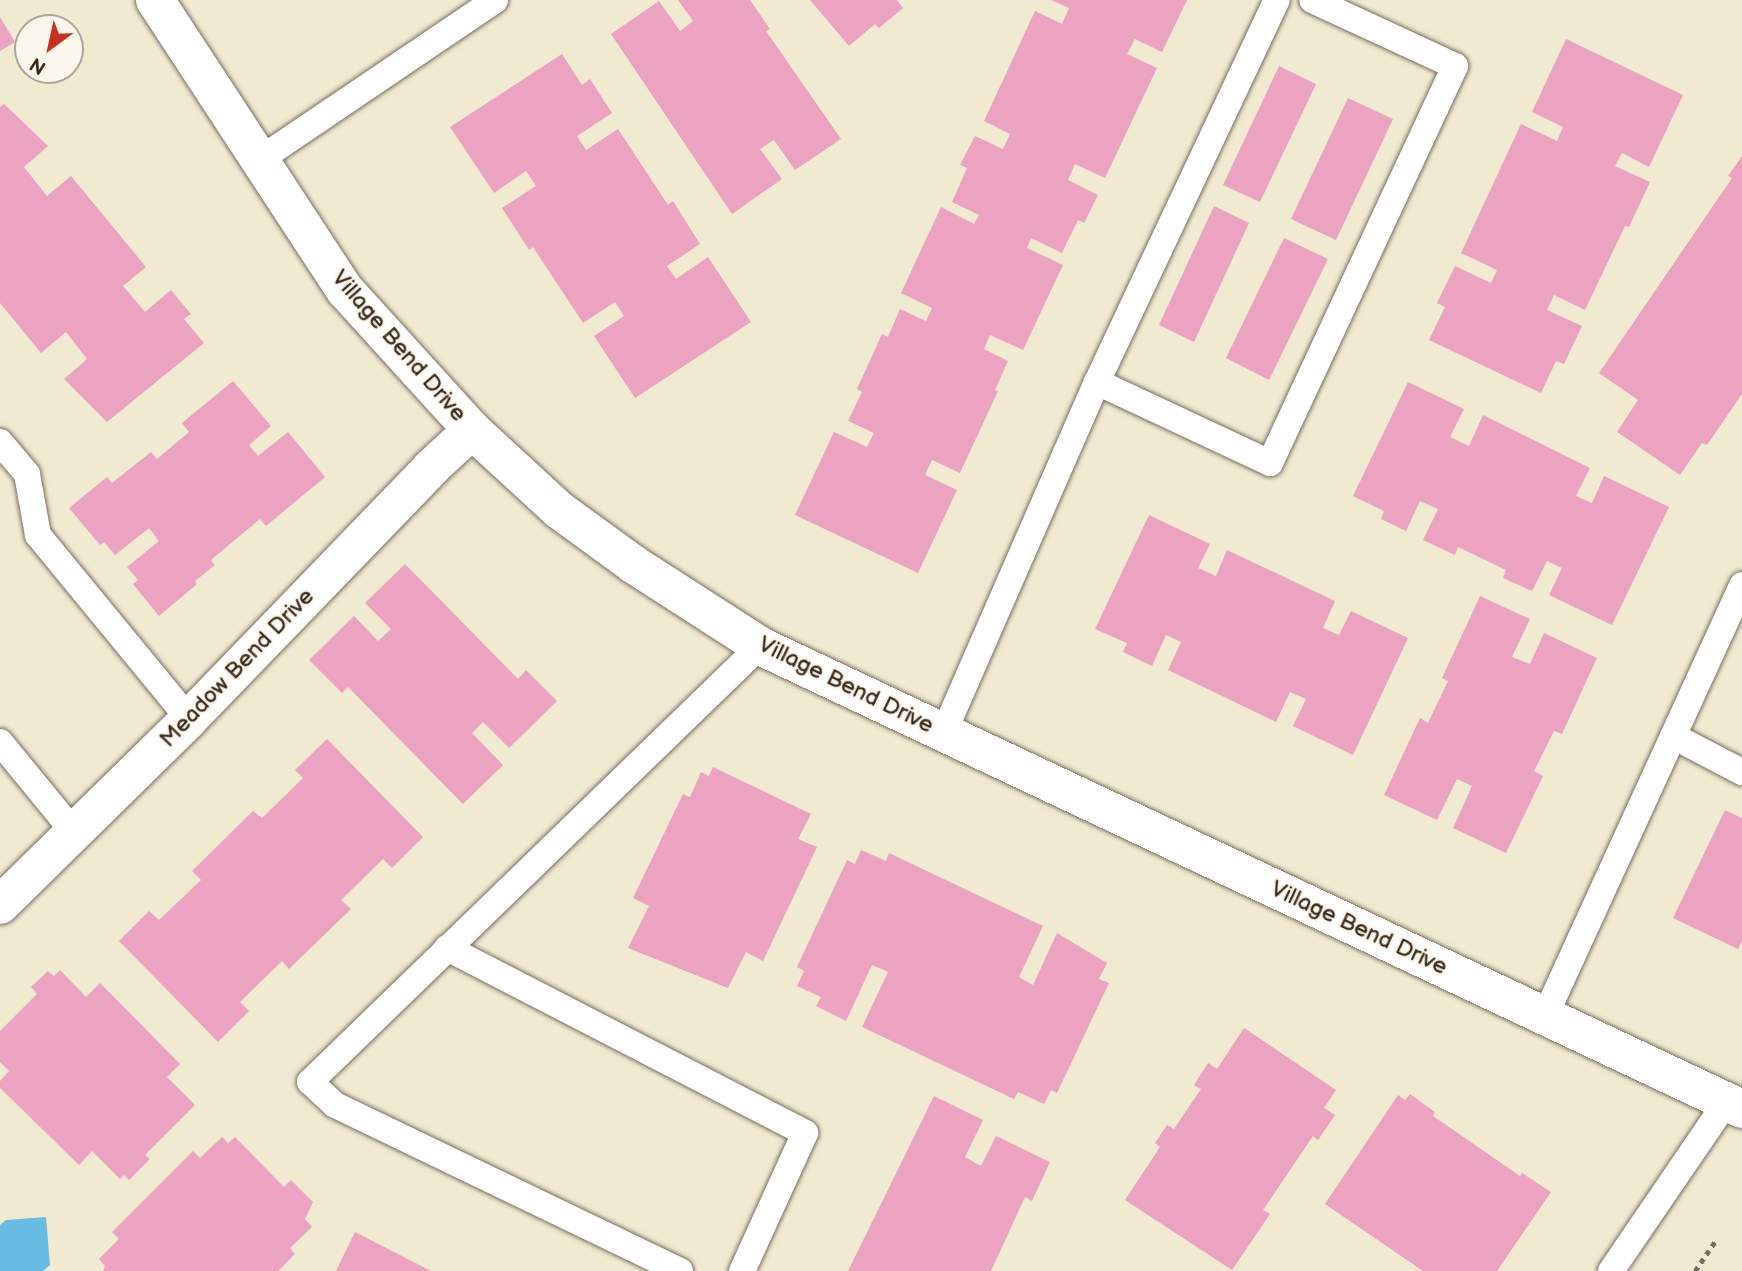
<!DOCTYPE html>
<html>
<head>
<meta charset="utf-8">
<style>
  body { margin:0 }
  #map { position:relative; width:1742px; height:1271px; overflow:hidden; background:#f0ead1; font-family:"Balsamiq Sans",sans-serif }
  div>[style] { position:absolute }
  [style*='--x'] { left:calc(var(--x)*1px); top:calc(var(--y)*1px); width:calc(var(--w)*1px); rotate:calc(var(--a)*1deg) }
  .water>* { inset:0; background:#68bce4 }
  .building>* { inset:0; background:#eca2c1 }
  .path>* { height:4.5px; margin-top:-2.25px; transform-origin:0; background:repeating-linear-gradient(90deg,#7a6d5d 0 5px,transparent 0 10px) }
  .roads { filter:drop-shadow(0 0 2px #7a6d5d) drop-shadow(0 0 2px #7a6d5d) }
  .lane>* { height:26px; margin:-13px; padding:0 13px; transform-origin:13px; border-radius:13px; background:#fff }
  .street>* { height:38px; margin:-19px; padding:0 19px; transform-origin:19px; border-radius:19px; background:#fff }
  span { translate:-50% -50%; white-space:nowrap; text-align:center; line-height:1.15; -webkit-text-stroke:5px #fbf7ec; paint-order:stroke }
  .street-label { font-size:23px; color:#3b2a1e }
  .north { position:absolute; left:14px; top:14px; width:70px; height:70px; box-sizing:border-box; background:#fbf7ec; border:2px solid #aea59a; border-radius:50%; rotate:213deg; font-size:19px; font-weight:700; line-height:28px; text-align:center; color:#3b2a1e }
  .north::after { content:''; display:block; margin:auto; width:24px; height:32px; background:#c8321e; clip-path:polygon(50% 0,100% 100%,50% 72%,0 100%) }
</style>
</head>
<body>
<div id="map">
  <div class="water">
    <div style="clip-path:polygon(46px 1217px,50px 1265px,43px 1271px,0 1271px,0 1225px,6px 1220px)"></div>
  </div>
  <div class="building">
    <div style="clip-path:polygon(678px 0,750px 0,770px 29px,766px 31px,841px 139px,795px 170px,774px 140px,760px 149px,782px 179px,732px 214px,611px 34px,659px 1px,680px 31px,693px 21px)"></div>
    <div style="clip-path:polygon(810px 0,897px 0,903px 8px,879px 28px,875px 24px,849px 46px)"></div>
    <div style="clip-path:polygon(1051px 0,1187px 0,1162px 52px,1135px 39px,1127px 54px,1157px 68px,1105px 178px,1075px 164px,1068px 180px,1098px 195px,1084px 223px,1078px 220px,1062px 253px,1031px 238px,1027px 248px,1063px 265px,1023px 350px,990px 335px,984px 349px,1008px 361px,995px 390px,998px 391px,960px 473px,932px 460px,925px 475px,957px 490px,918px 573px,795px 515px,834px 432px,867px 447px,874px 433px,848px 421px,862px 392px,857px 389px,882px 334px,888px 337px,900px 309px,926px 321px,932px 308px,901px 293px,941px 207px,974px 224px,979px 215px,952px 202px,967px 168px,960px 165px,975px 136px,1003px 149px,1010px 134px,984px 121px,1035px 11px,1062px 24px,1069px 8px)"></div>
    <div style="clip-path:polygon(0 17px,15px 42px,0 51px)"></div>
    <div style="clip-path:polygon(1566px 39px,1683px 95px,1649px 167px,1622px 153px,1615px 166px,1650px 182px,1629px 227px,1625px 226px,1585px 310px,1554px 295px,1547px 310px,1582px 326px,1564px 364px,1556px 361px,1541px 393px,1429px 340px,1445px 307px,1437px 303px,1455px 266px,1491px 283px,1497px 270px,1461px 253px,1521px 124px,1557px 141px,1563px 127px,1532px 112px)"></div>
    <div style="clip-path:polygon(562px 54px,582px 85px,590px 79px,612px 113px,577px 136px,586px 150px,618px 129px,668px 205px,673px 201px,700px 244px,667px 266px,676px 279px,708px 257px,751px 322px,635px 398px,594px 336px,624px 316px,615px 302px,583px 323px,533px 247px,529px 250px,502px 208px,536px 186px,526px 171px,494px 193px,450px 127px)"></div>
    <div style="clip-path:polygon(1279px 66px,1316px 84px,1260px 202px,1223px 185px)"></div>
    <div style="clip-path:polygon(1348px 98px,1393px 119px,1336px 240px,1291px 219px)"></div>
    <div style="clip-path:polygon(4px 104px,48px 146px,24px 167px,47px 196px,71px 176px,146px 267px,123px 286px,145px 312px,171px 290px,191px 314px,184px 319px,204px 343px,107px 422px,64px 379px,87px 359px,66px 332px,41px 353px,0 303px,0 107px)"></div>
    <div style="clip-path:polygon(1742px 156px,1742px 394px,1707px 445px,1702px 443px,1680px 475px,1617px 432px,1638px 400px,1599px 373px,1732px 178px,1728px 176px)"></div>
    <div style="clip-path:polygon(1214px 206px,1249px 223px,1194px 342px,1159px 325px)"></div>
    <div style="clip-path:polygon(1284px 238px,1328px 259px,1269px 380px,1226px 358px)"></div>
    <div style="clip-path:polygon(233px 381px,271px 426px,249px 445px,258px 456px,288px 432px,325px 477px,266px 526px,260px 519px,211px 560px,215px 565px,195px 581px,197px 584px,159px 616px,133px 584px,138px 580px,127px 567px,159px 541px,149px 528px,115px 555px,104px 542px,100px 545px,69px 508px,107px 477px,112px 483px,151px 452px,157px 459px,189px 432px,182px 423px)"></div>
    <div style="clip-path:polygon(1408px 382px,1464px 409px,1450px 437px,1469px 446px,1483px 415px,1590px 468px,1576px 496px,1592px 503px,1604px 476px,1669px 507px,1612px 625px,1549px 595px,1562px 568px,1547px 561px,1532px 591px,1503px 578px,1506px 570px,1458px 547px,1455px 555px,1423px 540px,1438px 509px,1420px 501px,1406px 531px,1381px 519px,1384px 511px,1353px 496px)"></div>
    <div style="clip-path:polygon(1149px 515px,1210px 544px,1198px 568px,1216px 576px,1227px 550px,1335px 601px,1323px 628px,1339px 635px,1351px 611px,1408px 638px,1353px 755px,1293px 726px,1306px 699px,1290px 692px,1276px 722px,1168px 670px,1181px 642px,1166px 635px,1152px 666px,1123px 652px,1127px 643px,1095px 629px)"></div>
    <div style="clip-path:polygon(405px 564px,518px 679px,526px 670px,557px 701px,509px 748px,483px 722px,472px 733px,503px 765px,463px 804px,348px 687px,342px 693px,309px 660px,354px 616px,378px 641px,391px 629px,365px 603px)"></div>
    <div style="clip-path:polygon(1480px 596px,1530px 619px,1512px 657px,1530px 664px,1544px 633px,1597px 658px,1562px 734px,1554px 731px,1534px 771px,1543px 776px,1506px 853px,1453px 828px,1472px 786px,1457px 779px,1437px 820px,1384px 795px,1420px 718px,1428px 723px,1448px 681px,1442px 678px)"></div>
    <div style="clip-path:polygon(327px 739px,423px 837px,392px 868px,383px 859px,341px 900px,351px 909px,289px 969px,282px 961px,240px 1002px,249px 1011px,218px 1042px,119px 941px,149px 911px,159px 920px,201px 880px,192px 871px,253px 811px,262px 818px,303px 778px,295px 770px)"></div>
    <div style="clip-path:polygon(713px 767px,811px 814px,798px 839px,817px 847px,763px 961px,746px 952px,728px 988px,628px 948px,649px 906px,633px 898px,683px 794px,690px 797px,701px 772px,709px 776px)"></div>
    <div style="clip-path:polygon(1725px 810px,1742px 818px,1742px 941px,1738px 949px,1673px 918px)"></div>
    <div style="clip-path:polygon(861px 850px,886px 861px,889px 853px,1043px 926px,1019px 977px,1033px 985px,1057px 933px,1107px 963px,1099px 979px,1109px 983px,1057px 1093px,1051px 1090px,1044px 1104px,1018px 1092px,1014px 1099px,862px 1027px,888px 972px,872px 965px,846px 1021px,816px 1006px,821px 997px,797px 986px,804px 971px,797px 967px,847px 860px,855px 864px)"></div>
    <div style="clip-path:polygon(60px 970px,86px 997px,100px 983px,180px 1064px,167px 1077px,195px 1105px,145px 1155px,150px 1159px,129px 1180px,124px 1175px,120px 1179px,92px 1151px,79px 1165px,0 1088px,0 1081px,9px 1071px,0 1062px,0 1031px,37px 994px,31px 987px,48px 971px,54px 976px)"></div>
    <div style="clip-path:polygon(1244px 1028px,1336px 1090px,1324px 1108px,1335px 1115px,1318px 1140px,1313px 1136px,1263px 1210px,1270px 1214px,1232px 1270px,1125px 1200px,1160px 1147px,1155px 1143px,1167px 1125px,1174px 1129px,1201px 1089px,1194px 1085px,1208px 1063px,1217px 1069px)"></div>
    <div style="clip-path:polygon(1410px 1094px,1435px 1112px,1433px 1116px,1520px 1176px,1522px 1173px,1551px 1192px,1497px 1271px,1423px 1271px,1325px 1204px,1398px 1095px,1405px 1100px)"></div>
    <div style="clip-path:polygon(934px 1096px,983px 1120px,965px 1157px,981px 1166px,996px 1136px,1050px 1162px,1032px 1201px,1025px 1197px,991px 1271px,848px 1271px)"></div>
    <div style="clip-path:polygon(222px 1137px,228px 1143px,235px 1137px,284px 1187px,291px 1180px,313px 1202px,305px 1219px,312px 1227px,290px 1248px,295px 1254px,278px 1271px,103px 1271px,105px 1266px,99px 1259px,119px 1239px,112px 1232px,193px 1151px,200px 1158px)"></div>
    <div style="clip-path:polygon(355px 1232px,431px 1271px,336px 1271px)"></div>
  </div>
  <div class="path">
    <div style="--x:1695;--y:1271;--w:36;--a:-56"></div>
  </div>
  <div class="roads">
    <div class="lane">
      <div style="--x:259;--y:160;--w:285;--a:-34.1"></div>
      <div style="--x:1097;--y:382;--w:191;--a:25.1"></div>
      <div style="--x:1270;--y:463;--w:438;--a:-65"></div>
      <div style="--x:1455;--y:66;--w:157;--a:-155.2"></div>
      <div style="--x:0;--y:442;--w:42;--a:49.8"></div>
      <div style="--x:27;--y:474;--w:62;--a:79.8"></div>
      <div style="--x:38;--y:535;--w:238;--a:50.6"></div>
      <div style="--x:944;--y:732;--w:382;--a:-66.4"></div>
      <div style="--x:1097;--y:382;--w:422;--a:-64.8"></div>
      <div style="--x:1673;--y:736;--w:78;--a:27.6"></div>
      <div style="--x:0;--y:742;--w:117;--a:50.6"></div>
      <div style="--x:447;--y:948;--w:403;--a:27.3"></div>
      <div style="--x:805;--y:1133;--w:152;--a:114.5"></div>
      <div style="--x:1545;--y:1016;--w:474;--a:-65.4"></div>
      <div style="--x:680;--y:1271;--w:383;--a:-154.3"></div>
      <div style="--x:335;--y:1105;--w:34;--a:-137"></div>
      <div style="--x:310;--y:1082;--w:627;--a:-44.09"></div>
      <div style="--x:1611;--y:1271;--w:206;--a:-55.7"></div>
    </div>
    <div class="street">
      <div style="--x:155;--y:0;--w:347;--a:56.8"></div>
      <div style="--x:345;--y:290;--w:189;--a:47.8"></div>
      <div style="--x:472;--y:430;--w:118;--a:42.6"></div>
      <div style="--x:559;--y:510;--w:92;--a:36.1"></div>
      <div style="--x:633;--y:564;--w:151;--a:32.8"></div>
      <div style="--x:760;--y:646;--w:1086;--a:25.24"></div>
      <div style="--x:0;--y:905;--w:265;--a:-44.5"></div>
      <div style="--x:189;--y:719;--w:349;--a:-46"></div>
      <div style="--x:431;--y:468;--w:56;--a:-42.8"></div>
    </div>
  </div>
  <div class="street-label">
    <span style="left:399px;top:346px;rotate:49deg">Village Bend Drive</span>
    <span style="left:237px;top:668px;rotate:-46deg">Meadow Bend Drive</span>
    <span style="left:846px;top:685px;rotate:26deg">Village Bend Drive</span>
    <span style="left:1359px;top:928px;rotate:25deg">Village Bend Drive</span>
  </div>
  <div class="north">N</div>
</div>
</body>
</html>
